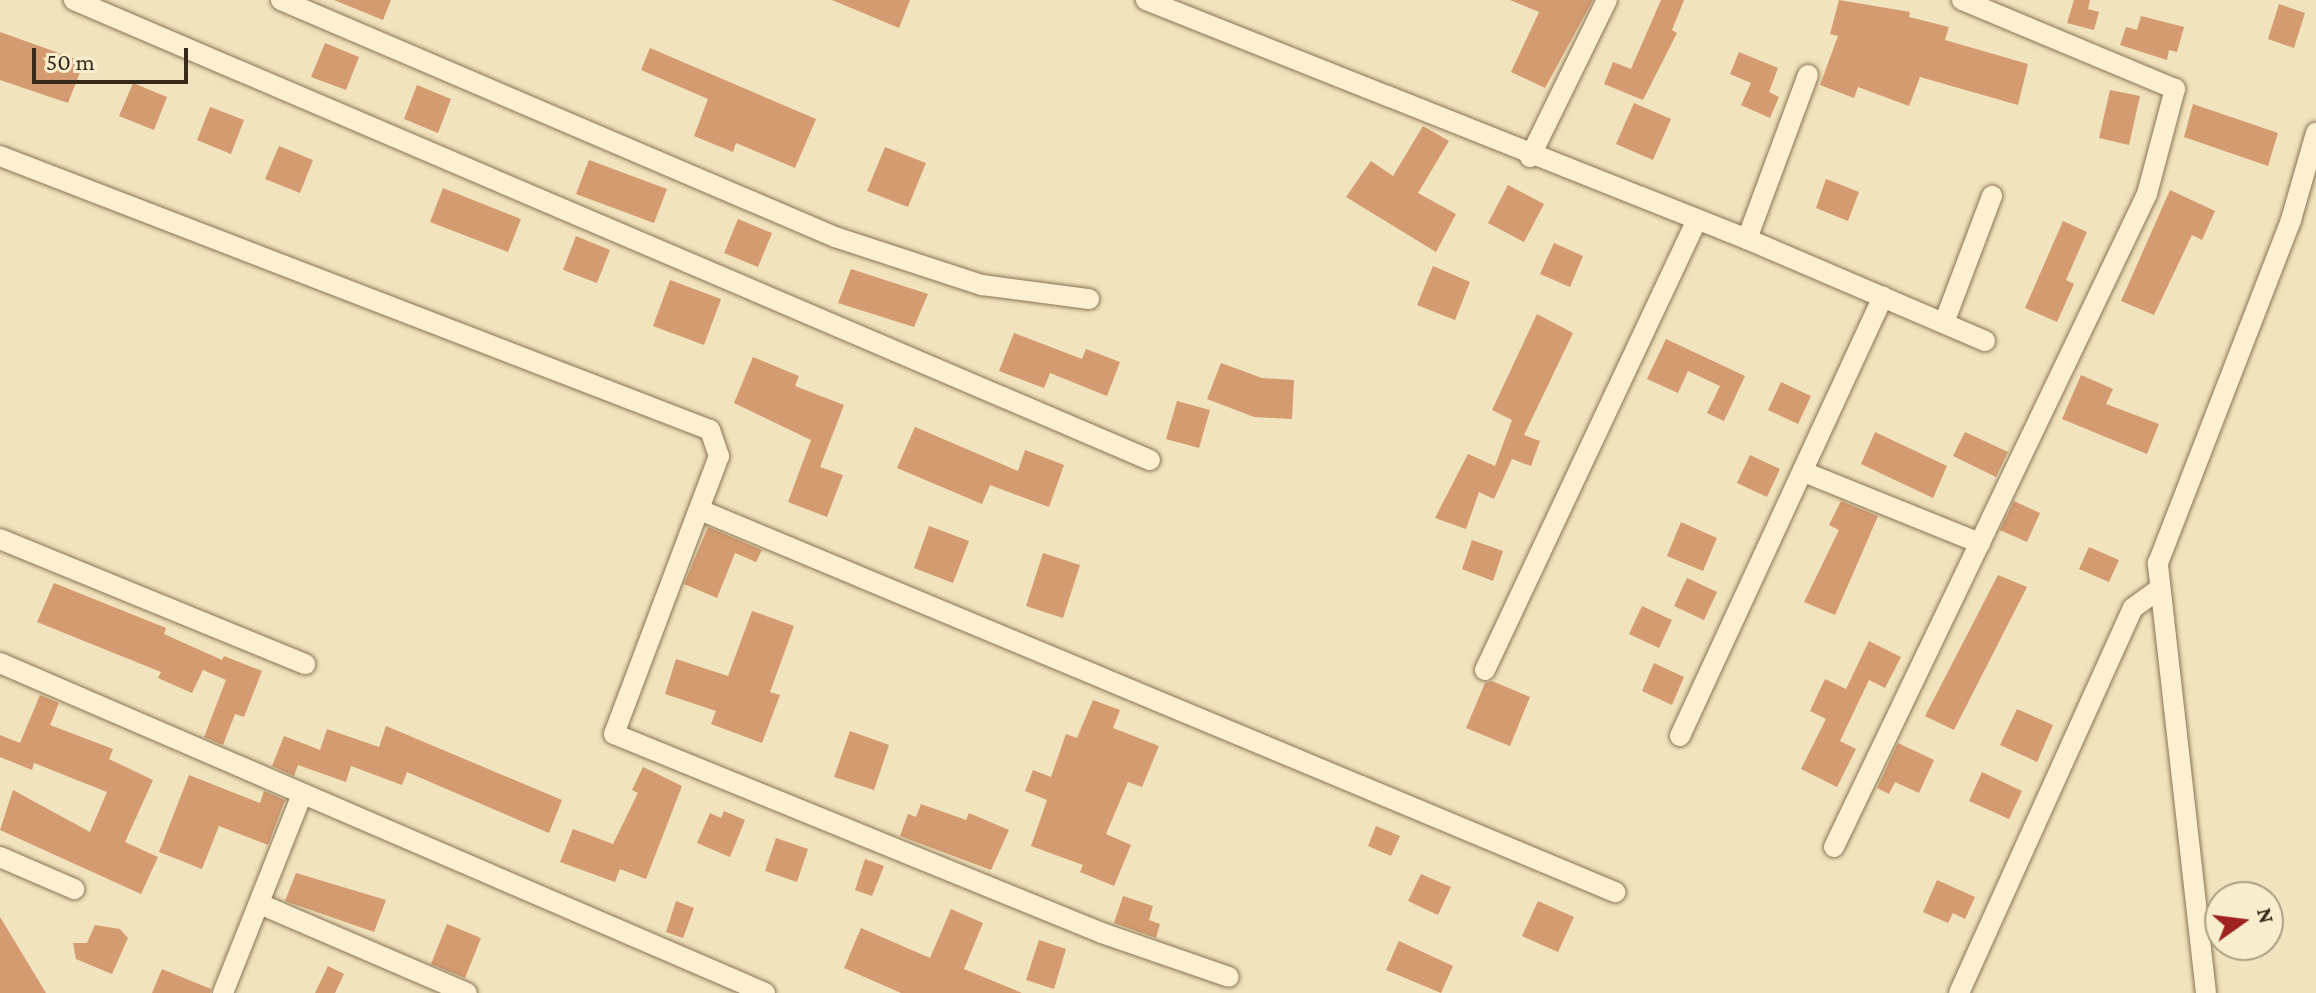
<!DOCTYPE html>
<html>
<head>
<meta charset="utf-8">
<style>
  body { margin:0 }
  #map { position:relative; width:2316px; height:993px; overflow:hidden; background:#f1e3bd; font-family:"Crimson Pro",serif }
  div>[style] { position:absolute }
  [style*='--x'] { left:calc(var(--x)*1px); top:calc(var(--y)*1px); width:calc(var(--w)*1px); rotate:calc(var(--a)*1deg) }
  .building>* { inset:0; background:#d39b6f }
  .roads { filter:drop-shadow(0 0 2px #8a7354) drop-shadow(0 0 2px #8a7354) }
  .minor>* { height:20px; margin:-10px; padding:0 10px; transform-origin:10px; border-radius:10px; background:#fcf0d0 }
  span { translate:-50% -50%; white-space:nowrap; text-align:center; line-height:1.15; -webkit-text-stroke:6px #f8edcd; paint-order:stroke }
  .north { position:absolute; left:2204px; top:881px; width:80px; height:80px; box-sizing:border-box; background:#f8edcd; border:2px solid #ab9f86; border-radius:50%; rotate:76deg; font-size:22px; font-weight:700; line-height:32px; text-align:center; color:#382a1b }
  .north::after { content:''; display:block; margin:auto; width:28px; height:36px; background:#9e2220; clip-path:polygon(50% 0,100% 100%,50% 72%,0 100%) }
  .scale { position:absolute; left:32px; top:48px; width:156px; height:36px; box-sizing:border-box; border:4px solid #382a1b; border-top:0; padding-left:10px; font-size:24px; line-height:28px; white-space:nowrap; color:#382a1b; -webkit-text-stroke:6px #f8edcd; paint-order:stroke }
</style>
</head>
<body>
<div id="map">
  <div class="building">
    <div style="clip-path:polygon(334px 0,391px 0,383px 20px)"></div>
    <div style="clip-path:polygon(832px 0,910px 0,899px 28px)"></div>
    <div style="clip-path:polygon(1510px 0,1593px 0,1545px 88px,1511px 72px,1539px 12px)"></div>
    <div style="clip-path:polygon(1661px 0,1684px 0,1672px 30px,1677px 33px,1643px 100px,1604px 84px,1613px 62px,1631px 69px)"></div>
    <div style="clip-path:polygon(1839px 0,1910px 12px,1909px 17px,1949px 27px,1945px 40px,2028px 64px,2018px 105px,1920px 77px,1909px 106px,1858px 87px,1854px 98px,1820px 85px,1838px 36px,1830px 34px)"></div>
    <div style="clip-path:polygon(2074px 0,2090px 0,2088px 9px,2099px 12px,2094px 30px,2067px 23px)"></div>
    <div style="clip-path:polygon(2279px 4px,2305px 13px,2294px 48px,2268px 39px)"></div>
    <div style="clip-path:polygon(2141px 16px,2184px 27px,2177px 52px,2169px 50px,2167px 60px,2120px 45px,2126px 27px,2137px 30px)"></div>
    <div style="clip-path:polygon(0 32px,84px 62px,68px 103px,0 80px)"></div>
    <div style="clip-path:polygon(325px 43px,359px 57px,346px 90px,311px 77px)"></div>
    <div style="clip-path:polygon(650px 48px,816px 119px,795px 168px,736px 143px,733px 152px,694px 136px,708px 99px,641px 70px)"></div>
    <div style="clip-path:polygon(1739px 52px,1778px 68px,1769px 92px,1779px 97px,1770px 118px,1741px 105px,1751px 83px,1730px 74px)"></div>
    <div style="clip-path:polygon(133px 83px,167px 97px,154px 130px,119px 116px)"></div>
    <div style="clip-path:polygon(417px 85px,451px 99px,438px 133px,404px 119px)"></div>
    <div style="clip-path:polygon(2110px 90px,2140px 96px,2129px 145px,2099px 138px)"></div>
    <div style="clip-path:polygon(1634px 103px,1671px 119px,1653px 160px,1616px 144px)"></div>
    <div style="clip-path:polygon(2193px 104px,2278px 133px,2268px 166px,2184px 137px)"></div>
    <div style="clip-path:polygon(210px 107px,244px 120px,231px 154px,197px 140px)"></div>
    <div style="clip-path:polygon(1423px 126px,1449px 141px,1418px 193px,1456px 214px,1436px 252px,1346px 197px,1371px 161px,1393px 176px)"></div>
    <div style="clip-path:polygon(279px 146px,313px 160px,300px 193px,265px 179px)"></div>
    <div style="clip-path:polygon(885px 147px,926px 163px,908px 207px,867px 191px)"></div>
    <div style="clip-path:polygon(589px 160px,667px 189px,654px 223px,576px 194px)"></div>
    <div style="clip-path:polygon(1826px 179px,1859px 192px,1848px 221px,1816px 208px)"></div>
    <div style="clip-path:polygon(1508px 185px,1544px 204px,1524px 242px,1488px 223px)"></div>
    <div style="clip-path:polygon(443px 188px,521px 219px,508px 252px,430px 222px)"></div>
    <div style="clip-path:polygon(2170px 190px,2215px 211px,2202px 240px,2192px 235px,2154px 315px,2121px 301px)"></div>
    <div style="clip-path:polygon(738px 219px,772px 233px,758px 267px,724px 253px)"></div>
    <div style="clip-path:polygon(2063px 221px,2087px 232px,2066px 280px,2074px 284px,2057px 322px,2025px 308px)"></div>
    <div style="clip-path:polygon(576px 236px,610px 250px,597px 283px,563px 270px)"></div>
    <div style="clip-path:polygon(1554px 243px,1583px 256px,1570px 287px,1540px 274px)"></div>
    <div style="clip-path:polygon(1433px 266px,1470px 282px,1455px 320px,1417px 305px)"></div>
    <div style="clip-path:polygon(851px 269px,928px 294px,914px 327px,838px 303px)"></div>
    <div style="clip-path:polygon(670px 280px,721px 299px,704px 345px,653px 326px)"></div>
    <div style="clip-path:polygon(1537px 314px,1573px 333px,1524px 435px,1540px 441px,1531px 466px,1512px 459px,1494px 499px,1479px 492px,1466px 529px,1435px 518px,1468px 454px,1495px 466px,1512px 420px,1492px 410px)"></div>
    <div style="clip-path:polygon(1014px 333px,1082px 359px,1086px 349px,1120px 362px,1107px 396px,1050px 373px,1044px 388px,999px 371px)"></div>
    <div style="clip-path:polygon(1666px 339px,1745px 376px,1724px 421px,1707px 413px,1720px 386px,1688px 371px,1678px 393px,1647px 379px)"></div>
    <div style="clip-path:polygon(753px 357px,799px 376px,795px 386px,844px 405px,820px 467px,843px 475px,827px 517px,788px 502px,811px 440px,734px 403px)"></div>
    <div style="clip-path:polygon(1221px 363px,1262px 378px,1294px 380px,1292px 419px,1254px 417px,1207px 399px)"></div>
    <div style="clip-path:polygon(2081px 375px,2113px 389px,2106px 404px,2159px 424px,2147px 454px,2062px 419px)"></div>
    <div style="clip-path:polygon(1781px 382px,1811px 396px,1798px 424px,1768px 410px)"></div>
    <div style="clip-path:polygon(1177px 401px,1210px 410px,1199px 448px,1166px 439px)"></div>
    <div style="clip-path:polygon(915px 427px,1018px 471px,1025px 450px,1064px 465px,1049px 507px,990px 485px,982px 504px,897px 468px)"></div>
    <div style="clip-path:polygon(1875px 432px,1947px 466px,1933px 498px,1861px 464px)"></div>
    <div style="clip-path:polygon(1965px 432px,2008px 452px,1996px 477px,1953px 456px)"></div>
    <div style="clip-path:polygon(1750px 455px,1780px 469px,1767px 497px,1737px 483px)"></div>
    <div style="clip-path:polygon(1841px 501px,1878px 516px,1835px 615px,1804px 602px,1839px 530px,1829px 525px)"></div>
    <div style="clip-path:polygon(2014px 501px,2040px 513px,2027px 542px,2000px 530px)"></div>
    <div style="clip-path:polygon(1681px 522px,1717px 538px,1703px 571px,1667px 556px)"></div>
    <div style="clip-path:polygon(929px 526px,969px 541px,953px 583px,914px 568px)"></div>
    <div style="clip-path:polygon(708px 527px,762px 550px,756px 562px,735px 553px,717px 598px,684px 584px)"></div>
    <div style="clip-path:polygon(1472px 540px,1503px 551px,1493px 581px,1462px 569px)"></div>
    <div style="clip-path:polygon(2089px 547px,2119px 560px,2109px 582px,2079px 569px)"></div>
    <div style="clip-path:polygon(1043px 553px,1080px 565px,1063px 618px,1026px 606px)"></div>
    <div style="clip-path:polygon(1998px 575px,2027px 587px,1954px 730px,1925px 716px)"></div>
    <div style="clip-path:polygon(1687px 578px,1717px 592px,1704px 620px,1674px 606px)"></div>
    <div style="clip-path:polygon(54px 583px,166px 628px,164px 634px,222px 660px,224px 656px,262px 671px,244px 717px,235px 714px,223px 745px,204px 737px,226px 680px,203px 670px,192px 693px,158px 678px,161px 672px,37px 622px)"></div>
    <div style="clip-path:polygon(1642px 606px,1672px 620px,1659px 648px,1629px 634px)"></div>
    <div style="clip-path:polygon(752px 611px,794px 626px,770px 692px,780px 695px,762px 743px,711px 724px,716px 711px,665px 694px,676px 659px,728px 676px)"></div>
    <div style="clip-path:polygon(1869px 641px,1901px 657px,1885px 688px,1869px 680px,1840px 741px,1856px 749px,1837px 787px,1801px 769px,1826px 719px,1810px 711px,1825px 679px,1846px 689px)"></div>
    <div style="clip-path:polygon(1654px 663px,1684px 677px,1672px 705px,1642px 691px)"></div>
    <div style="clip-path:polygon(1492px 681px,1530px 697px,1510px 746px,1466px 728px,1485px 683px)"></div>
    <div style="clip-path:polygon(40px 695px,59px 703px,50px 725px,113px 749px,109px 759px,153px 780px,125px 842px,158px 857px,141px 894px,0 830px,13px 790px,90px 832px,107px 792px,34px 763px,32px 770px,0 757px,0 735px,20px 743px)"></div>
    <div style="clip-path:polygon(1093px 700px,1120px 710px,1113px 728px,1159px 746px,1142px 787px,1128px 782px,1106px 834px,1131px 845px,1114px 886px,1080px 872px,1083px 865px,1031px 846px,1047px 800px,1025px 791px,1033px 770px,1051px 777px,1066px 734px,1077px 738px)"></div>
    <div style="clip-path:polygon(2017px 709px,2053px 725px,2037px 762px,2000px 745px)"></div>
    <div style="clip-path:polygon(386px 726px,562px 800px,549px 833px,407px 772px,402px 785px,351px 766px,346px 782px,298px 765px,294px 776px,272px 766px,284px 736px,320px 750px,327px 729px,379px 747px)"></div>
    <div style="clip-path:polygon(850px 731px,889px 745px,874px 790px,834px 777px)"></div>
    <div style="clip-path:polygon(1898px 743px,1934px 760px,1919px 793px,1895px 782px,1889px 794px,1877px 788px)"></div>
    <div style="clip-path:polygon(643px 767px,682px 786px,646px 879px,620px 869px,615px 882px,560px 862px,573px 829px,613px 844px,638px 793px,632px 790px)"></div>
    <div style="clip-path:polygon(1982px 772px,2022px 791px,2009px 819px,1969px 801px)"></div>
    <div style="clip-path:polygon(189px 775px,260px 803px,264px 791px,285px 800px,268px 845px,219px 826px,202px 869px,159px 852px)"></div>
    <div style="clip-path:polygon(921px 804px,966px 820px,969px 813px,1009px 830px,991px 870px,900px 836px,908px 814px,916px 817px)"></div>
    <div style="clip-path:polygon(724px 811px,745px 820px,730px 857px,697px 843px,710px 813px,721px 818px)"></div>
    <div style="clip-path:polygon(1376px 826px,1400px 836px,1391px 856px,1368px 846px)"></div>
    <div style="clip-path:polygon(776px 838px,808px 849px,797px 882px,765px 871px)"></div>
    <div style="clip-path:polygon(865px 859px,884px 866px,872px 896px,855px 890px)"></div>
    <div style="clip-path:polygon(296px 873px,386px 900px,374px 932px,285px 901px)"></div>
    <div style="clip-path:polygon(1421px 874px,1451px 887px,1438px 915px,1408px 901px)"></div>
    <div style="clip-path:polygon(1937px 880px,1975px 897px,1965px 919px,1953px 913px,1948px 923px,1923px 912px)"></div>
    <div style="clip-path:polygon(1123px 896px,1153px 906px,1149px 920px,1160px 924px,1156px 938px,1114px 923px)"></div>
    <div style="clip-path:polygon(676px 901px,694px 908px,683px 938px,666px 932px)"></div>
    <div style="clip-path:polygon(1538px 901px,1574px 917px,1558px 952px,1522px 936px)"></div>
    <div style="clip-path:polygon(951px 909px,983px 923px,964px 969px,1022px 993px,901px 993px,844px 968px,861px 928px,930px 958px)"></div>
    <div style="clip-path:polygon(0 917px,46px 993px,0 993px)"></div>
    <div style="clip-path:polygon(447px 924px,481px 938px,465px 978px,431px 964px)"></div>
    <div style="clip-path:polygon(95px 925px,120px 929px,128px 938px,112px 974px,76px 959px,73px 943px,87px 943px)"></div>
    <div style="clip-path:polygon(1039px 940px,1066px 949px,1054px 989px,1026px 980px)"></div>
    <div style="clip-path:polygon(1399px 941px,1453px 966px,1441px 993px,1386px 970px)"></div>
    <div style="clip-path:polygon(328px 966px,344px 974px,335px 993px,315px 993px)"></div>
    <div style="clip-path:polygon(162px 969px,211px 989px,210px 993px,152px 993px)"></div>
  </div>
  <div class="roads">
    <div class="minor">
      <div style="--x:74;--y:0;--w:1170;--a:23.15"></div>
      <div style="--x:281;--y:0;--w:603;--a:23.16"></div>
      <div style="--x:835;--y:237;--w:155;--a:18.1"></div>
      <div style="--x:982;--y:285;--w:108;--a:7.5"></div>
      <div style="--x:1146;--y:0;--w:647;--a:21.69"></div>
      <div style="--x:1747;--y:239;--w:259;--a:23.2"></div>
      <div style="--x:0;--y:156;--w:761;--a:21.1"></div>
      <div style="--x:710;--y:430;--w:28;--a:71"></div>
      <div style="--x:719;--y:456;--w:297;--a:110.7"></div>
      <div style="--x:614;--y:734;--w:527;--a:22.18"></div>
      <div style="--x:1102;--y:933;--w:134;--a:19.1"></div>
      <div style="--x:1530;--y:157;--w:175;--a:-63.9"></div>
      <div style="--x:1747;--y:239;--w:175;--a:-69.6"></div>
      <div style="--x:1944;--y:323;--w:136;--a:-69.3"></div>
      <div style="--x:1804;--y:472;--w:190;--a:22"></div>
      <div style="--x:700;--y:510;--w:992;--a:22.66"></div>
      <div style="--x:0;--y:539;--w:330;--a:22.3"></div>
      <div style="--x:0;--y:663;--w:833;--a:23.33"></div>
      <div style="--x:1485;--y:670;--w:498;--a:-64.8"></div>
      <div style="--x:1680;--y:736;--w:484;--a:-65.2"></div>
      <div style="--x:1834;--y:847;--w:724;--a:-64.39"></div>
      <div style="--x:2147;--y:194;--w:109;--a:-75.1"></div>
      <div style="--x:2175;--y:89;--w:231;--a:-157.3"></div>
      <div style="--x:0;--y:857;--w:81;--a:23.4"></div>
      <div style="--x:260;--y:904;--w:225;--a:23.3"></div>
      <div style="--x:223;--y:993;--w:214;--a:-68.3"></div>
      <div style="--x:1959;--y:993;--w:422;--a:-65.7"></div>
      <div style="--x:2133;--y:608;--w:31;--a:-36"></div>
      <div style="--x:2206;--y:993;--w:433;--a:-96.4"></div>
      <div style="--x:2158;--y:563;--w:368;--a:-68.8"></div>
      <div style="--x:2291;--y:220;--w:91;--a:-74"></div>
    </div>
  </div>
  <div class="north">N</div>
  <div class="scale">50 m</div>
</div>
</body>
</html>
